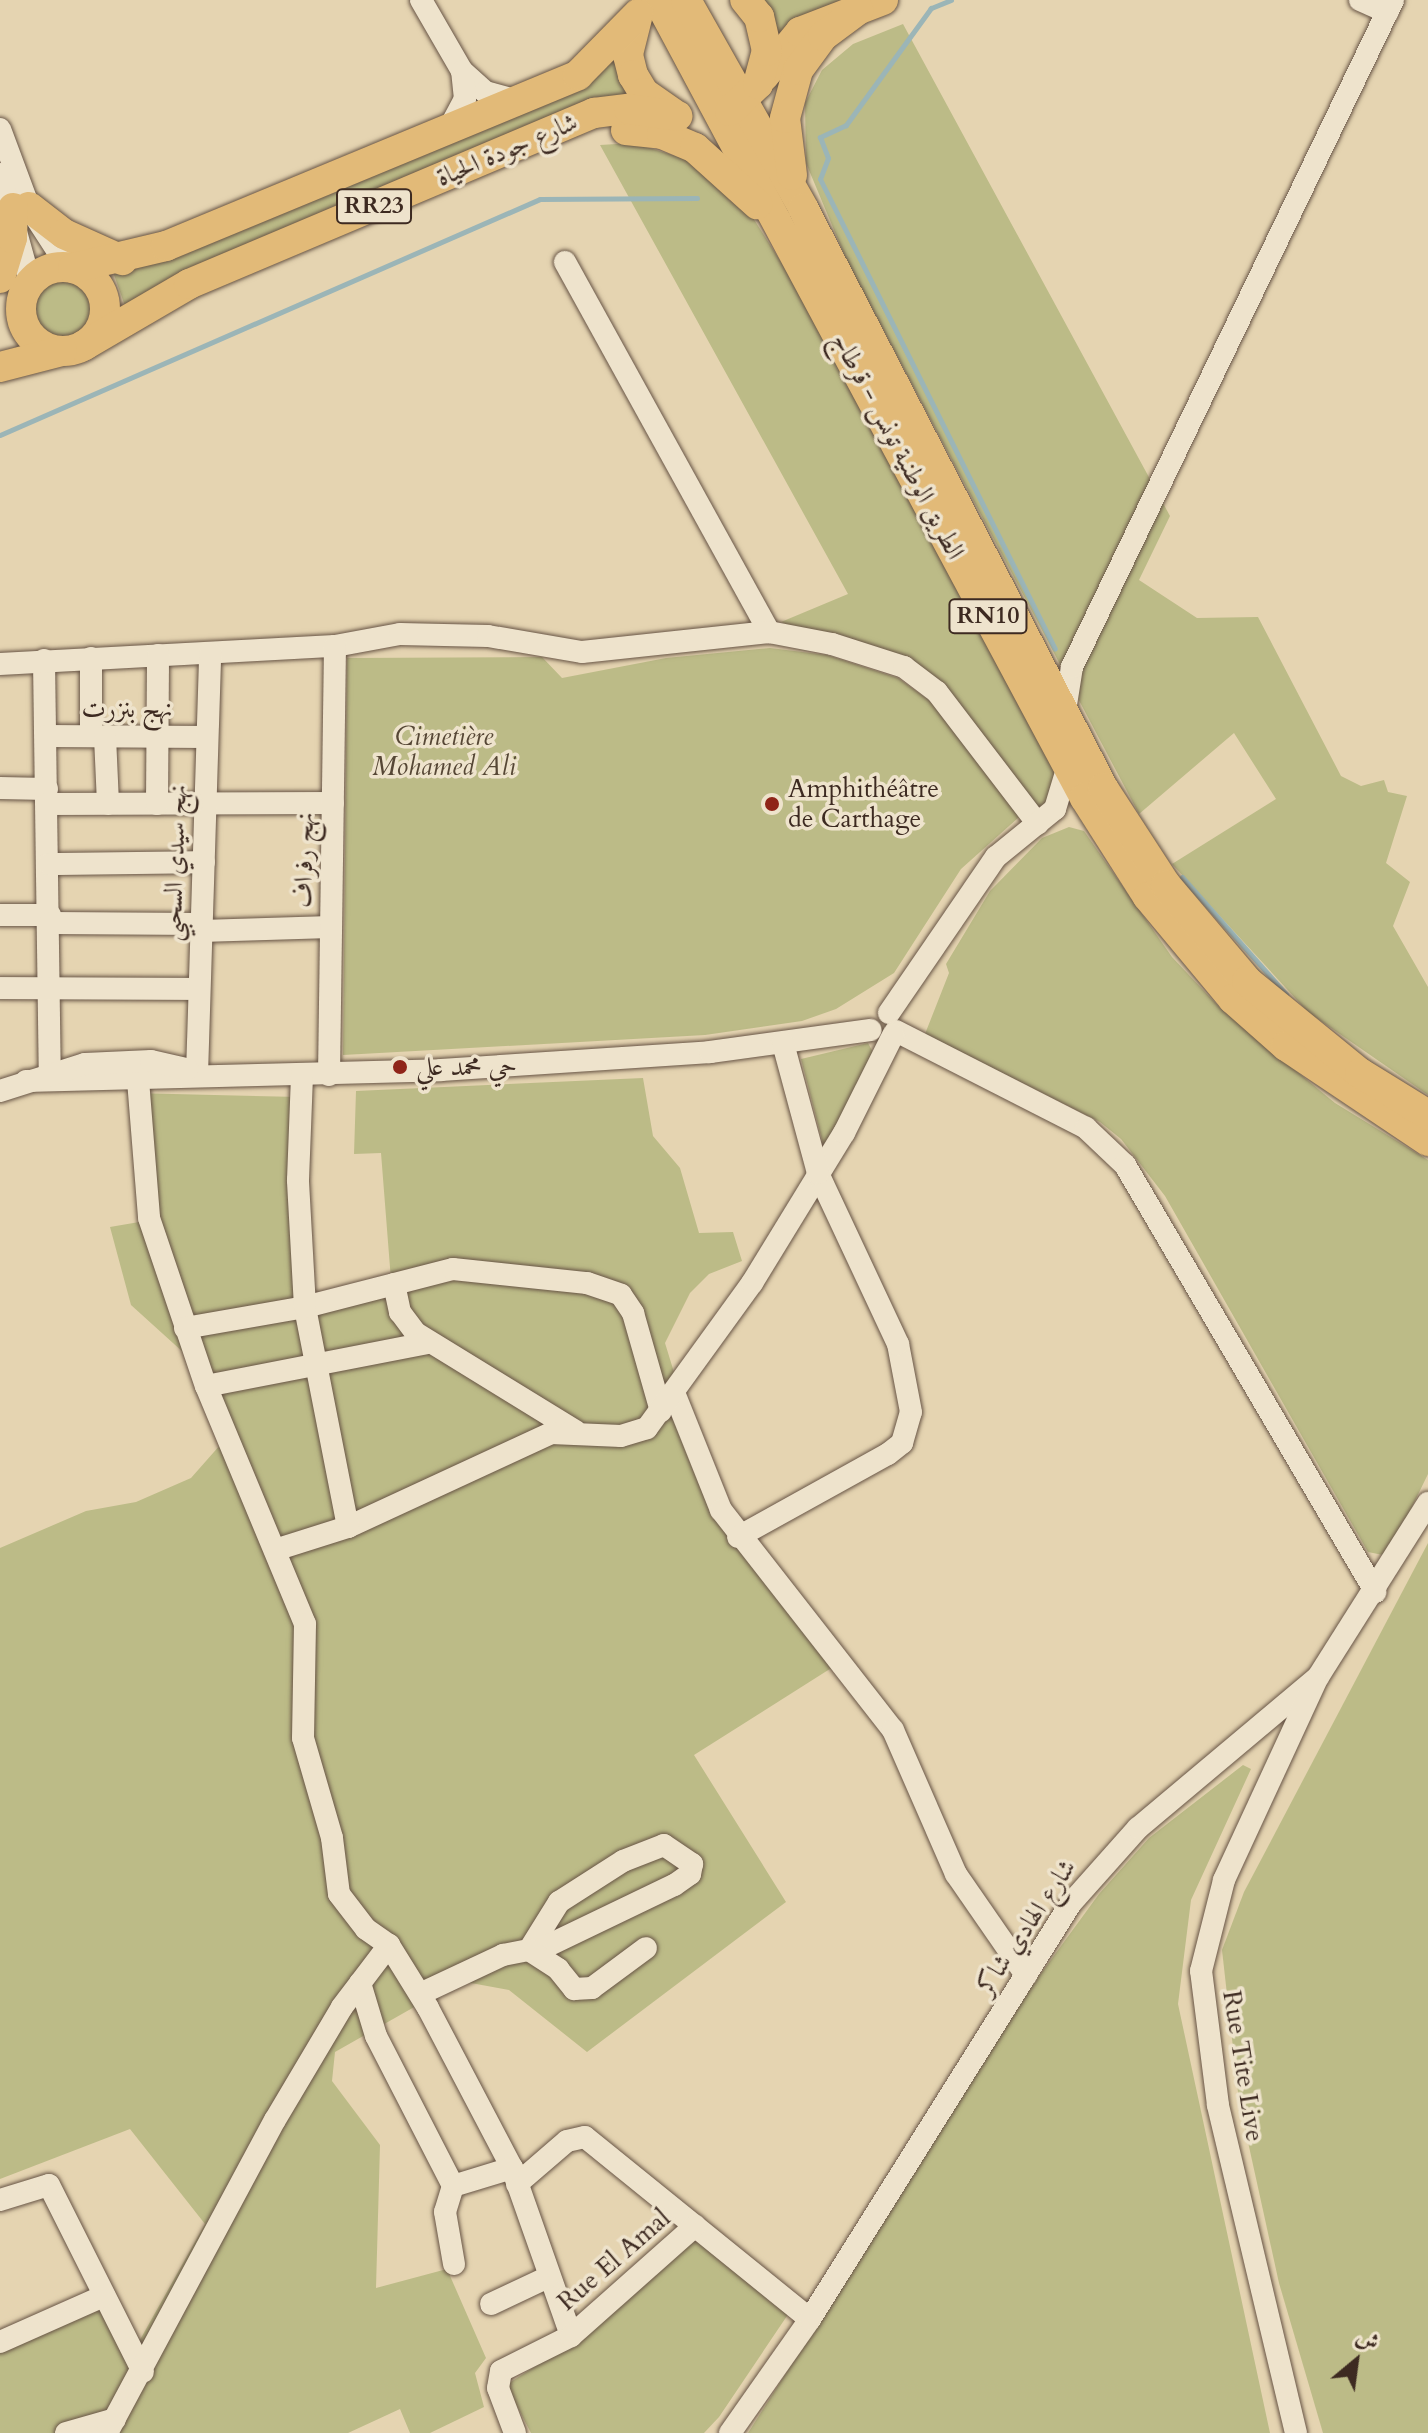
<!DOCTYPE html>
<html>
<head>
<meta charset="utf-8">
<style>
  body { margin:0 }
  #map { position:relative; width:1428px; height:2433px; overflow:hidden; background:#e5d4b1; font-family:Cardo,Amiri,serif }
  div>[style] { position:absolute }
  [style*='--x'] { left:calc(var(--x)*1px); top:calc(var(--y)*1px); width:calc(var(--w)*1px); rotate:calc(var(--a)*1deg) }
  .green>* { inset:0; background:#bcbb87 }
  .round { border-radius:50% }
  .stream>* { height:5px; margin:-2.5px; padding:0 2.5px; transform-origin:2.5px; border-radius:2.5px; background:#9bb5b7 }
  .roads { filter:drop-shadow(0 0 2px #675445) drop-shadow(0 0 2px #675445) }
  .minor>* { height:22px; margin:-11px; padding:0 11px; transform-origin:11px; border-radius:11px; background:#eee3cc }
  .highway>* { height:30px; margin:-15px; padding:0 15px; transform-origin:15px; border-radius:15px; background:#e2ba78 }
  .highway>.ring { margin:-15px; padding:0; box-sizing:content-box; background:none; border:30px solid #e2ba78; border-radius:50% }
  .dots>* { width:22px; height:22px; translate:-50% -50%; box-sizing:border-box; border:4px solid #eee3cc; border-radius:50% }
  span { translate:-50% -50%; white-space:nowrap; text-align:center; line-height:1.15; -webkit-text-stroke:7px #eee3cc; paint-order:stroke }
  .shield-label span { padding:2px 6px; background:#eee3cc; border:2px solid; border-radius:6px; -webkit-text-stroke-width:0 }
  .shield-label { font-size:24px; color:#3d2a21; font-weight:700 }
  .street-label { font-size:26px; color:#3d2a21 }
  .park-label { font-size:26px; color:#564735; font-style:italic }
  .poi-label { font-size:26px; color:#3d2a21 }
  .left { translate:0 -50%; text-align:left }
  .north { position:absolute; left:1316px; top:2321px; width:80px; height:80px; -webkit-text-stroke:6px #eee3cc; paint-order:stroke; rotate:29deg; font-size:22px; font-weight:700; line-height:32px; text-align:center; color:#3d2a21 }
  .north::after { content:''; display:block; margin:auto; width:28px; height:36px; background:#3d2a21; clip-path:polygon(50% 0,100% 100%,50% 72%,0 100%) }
</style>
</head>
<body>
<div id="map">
  <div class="green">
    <div style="clip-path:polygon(758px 0,843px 0,775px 37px)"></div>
    <div style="clip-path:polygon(903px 24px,1170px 516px,1139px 580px,1197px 618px,1258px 617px,1341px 776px,1361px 786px,1384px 780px,1388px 792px,1407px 796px,1386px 863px,1410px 882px,1393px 926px,1428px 987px,1428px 1095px,1308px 1012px,1172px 864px,1276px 799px,1234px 733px,1139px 814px,847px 261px,806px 163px,805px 103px,822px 70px,853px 44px)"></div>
    <div style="clip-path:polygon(616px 58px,636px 102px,125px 306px,113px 272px)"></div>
    <div style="clip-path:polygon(633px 143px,689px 160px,748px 210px,800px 292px,1059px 773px,1050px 802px,1040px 809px,943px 688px,781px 622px,848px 594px,600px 145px)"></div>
    <div class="round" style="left:31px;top:277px;width:64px;height:64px"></div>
    <div style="clip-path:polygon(770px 648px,827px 655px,898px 678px,930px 701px,1019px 817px,961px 869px,894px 973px,836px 1009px,802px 1021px,705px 1035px,343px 1055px,347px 658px,542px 657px,562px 678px,666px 658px)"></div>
    <div style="clip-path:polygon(1069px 827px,1084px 831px,1172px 957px,1221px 1009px,1335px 1103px,1428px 1160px,1428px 1474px,1388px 1556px,1368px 1552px,1165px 1196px,1121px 1139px,1100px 1122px,925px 1034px,949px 973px,946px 964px,990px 891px,1042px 838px)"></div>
    <div style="clip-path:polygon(868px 1043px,875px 1056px,834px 1146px,823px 1144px,801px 1059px)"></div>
    <div style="clip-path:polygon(643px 1078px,653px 1136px,680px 1168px,699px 1233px,733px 1232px,742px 1261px,709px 1274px,690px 1293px,665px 1343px,697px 1447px,714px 1487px,833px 1667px,694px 1755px,786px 1902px,587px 2052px,509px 1990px,460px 1981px,335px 2052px,332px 2081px,380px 2145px,376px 2288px,447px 2269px,486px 2358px,475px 2373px,484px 2407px,430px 2433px,410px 2433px,400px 2409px,348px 2433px,0 2433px,0 2349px,104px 2301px,132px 2354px,205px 2224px,130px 2129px,0 2179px,0 1548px,86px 1511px,136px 1502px,191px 1478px,221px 1444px,184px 1353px,131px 1305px,110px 1227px,145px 1221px,131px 1093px,299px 1097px,303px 1301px,391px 1280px,381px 1153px,354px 1154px,356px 1091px)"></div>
    <div style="clip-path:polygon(1428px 1543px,1428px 2433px,1323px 2433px,1279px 2283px,1239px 2101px,1222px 1950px,1244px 1892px)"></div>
    <div style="clip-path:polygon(1243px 1765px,1251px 1769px,1191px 1900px,1178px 2004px,1270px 2433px,748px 2433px,1034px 1983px,1099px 1894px,1149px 1838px)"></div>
    <div style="clip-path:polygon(698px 2234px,789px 2313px,719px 2417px,704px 2433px,531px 2433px,506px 2385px,575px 2341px)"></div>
  </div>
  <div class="stream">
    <div style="--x:951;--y:0;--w:22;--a:158"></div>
    <div style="--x:931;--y:8;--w:145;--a:126"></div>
    <div style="--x:846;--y:125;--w:29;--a:155"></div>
    <div style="--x:820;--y:137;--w:22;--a:69"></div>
    <div style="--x:828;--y:158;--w:22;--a:111"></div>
    <div style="--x:820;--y:179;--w:525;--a:63.43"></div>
    <div style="--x:0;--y:435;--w:589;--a:-23.61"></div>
    <div style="--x:540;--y:199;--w:157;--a:-0.4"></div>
    <div style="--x:1182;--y:877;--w:157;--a:48.4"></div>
  </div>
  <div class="roads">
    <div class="minor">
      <div style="--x:421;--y:0;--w:82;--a:60"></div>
      <div style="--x:462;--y:71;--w:31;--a:42"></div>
      <div style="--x:485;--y:92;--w:31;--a:15"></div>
      <div style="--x:1360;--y:0;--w:30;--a:24"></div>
      <div style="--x:450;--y:127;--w:32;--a:-62"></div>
      <div style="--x:465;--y:99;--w:28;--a:-96"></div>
      <div style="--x:0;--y:129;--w:83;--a:69.6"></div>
      <div style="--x:29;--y:207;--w:72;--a:57"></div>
      <div style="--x:0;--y:174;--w:112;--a:74.5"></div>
      <div style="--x:565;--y:262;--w:423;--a:61.1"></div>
      <div style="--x:91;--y:658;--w:78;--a:90"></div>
      <div style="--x:44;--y:660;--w:410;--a:89.2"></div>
      <div style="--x:0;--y:664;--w:335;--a:-3.1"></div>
      <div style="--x:335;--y:646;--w:66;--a:-10.5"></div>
      <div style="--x:400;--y:634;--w:88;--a:1.3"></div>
      <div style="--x:488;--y:636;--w:95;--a:9.7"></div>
      <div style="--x:582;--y:652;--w:188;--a:-6.1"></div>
      <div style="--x:769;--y:632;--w:64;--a:10.8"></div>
      <div style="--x:832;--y:644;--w:76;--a:17.7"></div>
      <div style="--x:904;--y:667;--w:41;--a:37.1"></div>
      <div style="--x:937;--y:692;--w:166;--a:52.6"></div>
      <div style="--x:1065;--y:711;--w:45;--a:-81"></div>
      <div style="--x:1072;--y:667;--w:740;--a:-64.3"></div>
      <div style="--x:46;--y:736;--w:161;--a:0.4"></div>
      <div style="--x:105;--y:737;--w:67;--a:87.4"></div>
      <div style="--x:0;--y:788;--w:47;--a:1.2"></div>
      <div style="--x:47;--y:804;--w:286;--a:-0.2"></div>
      <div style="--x:157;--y:804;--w:149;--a:-89.6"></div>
      <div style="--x:49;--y:864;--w:155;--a:-0.7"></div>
      <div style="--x:0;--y:915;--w:50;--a:0"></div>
      <div style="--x:50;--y:923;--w:151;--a:0.4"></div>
      <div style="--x:201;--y:931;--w:130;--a:-1.8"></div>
      <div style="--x:0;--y:988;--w:199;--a:0.3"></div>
      <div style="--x:889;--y:1013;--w:189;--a:-55.6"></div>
      <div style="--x:996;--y:857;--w:76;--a:-39.1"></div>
      <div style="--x:1055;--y:809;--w:45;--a:-73.2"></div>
      <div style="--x:896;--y:1031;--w:213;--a:27"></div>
      <div style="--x:1086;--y:1128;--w:54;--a:43.5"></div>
      <div style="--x:1125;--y:1165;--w:495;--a:59.6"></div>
      <div style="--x:197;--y:1074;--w:421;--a:-88.2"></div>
      <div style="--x:329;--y:1075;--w:429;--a:-89.2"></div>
      <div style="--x:138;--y:1080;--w:138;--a:85.4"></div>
      <div style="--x:149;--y:1218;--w:177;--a:71.3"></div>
      <div style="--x:206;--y:1386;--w:258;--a:67.4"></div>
      <div style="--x:305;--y:1624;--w:114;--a:91"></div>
      <div style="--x:303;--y:1738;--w:104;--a:73.8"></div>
      <div style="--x:332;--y:1838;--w:56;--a:82.9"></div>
      <div style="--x:339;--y:1894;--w:44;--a:52.4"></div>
      <div style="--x:366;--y:1929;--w:28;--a:35"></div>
      <div style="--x:389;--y:1945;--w:74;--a:58.2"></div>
      <div style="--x:428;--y:2008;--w:181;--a:62.3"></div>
      <div style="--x:512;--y:2168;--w:178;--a:70.6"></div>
      <div style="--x:26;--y:1081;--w:415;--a:-1.5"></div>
      <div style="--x:441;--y:1070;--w:270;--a:-3.8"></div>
      <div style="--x:710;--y:1052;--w:162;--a:-7.8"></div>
      <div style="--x:0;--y:1091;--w:89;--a:-17.6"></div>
      <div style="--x:85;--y:1064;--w:66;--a:-2.6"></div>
      <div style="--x:151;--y:1061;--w:37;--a:13"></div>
      <div style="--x:394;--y:1284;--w:29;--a:78"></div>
      <div style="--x:400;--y:1312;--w:26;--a:53"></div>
      <div style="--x:416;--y:1333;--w:187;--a:31.6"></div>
      <div style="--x:185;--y:1328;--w:122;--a:-9.9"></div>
      <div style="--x:305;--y:1307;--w:153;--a:-14.4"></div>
      <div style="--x:453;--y:1269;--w:135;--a:6"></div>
      <div style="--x:587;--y:1283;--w:36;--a:19"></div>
      <div style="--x:621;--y:1295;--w:22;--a:56"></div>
      <div style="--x:633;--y:1313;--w:102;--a:74.1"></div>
      <div style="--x:206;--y:1386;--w:226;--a:-11"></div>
      <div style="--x:675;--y:1395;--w:124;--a:68.2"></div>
      <div style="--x:721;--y:1510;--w:279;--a:52"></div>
      <div style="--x:893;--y:1730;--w:157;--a:66.4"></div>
      <div style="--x:956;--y:1874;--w:123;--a:55.3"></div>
      <div style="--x:348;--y:1527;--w:224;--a:-24.8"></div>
      <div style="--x:551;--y:1433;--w:70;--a:2.5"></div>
      <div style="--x:621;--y:1436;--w:27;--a:-17"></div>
      <div style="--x:647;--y:1428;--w:179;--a:-54.1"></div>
      <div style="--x:752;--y:1283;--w:176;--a:-58.5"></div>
      <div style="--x:844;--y:1133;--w:110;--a:-63.4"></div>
      <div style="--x:738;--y:1537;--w:171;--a:-29"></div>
      <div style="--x:888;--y:1454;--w:18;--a:-38"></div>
      <div style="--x:902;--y:1443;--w:32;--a:-74"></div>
      <div style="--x:911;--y:1412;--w:69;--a:-100.8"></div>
      <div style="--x:898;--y:1344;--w:189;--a:-115.1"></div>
      <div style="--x:818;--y:1173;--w:135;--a:-105.1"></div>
      <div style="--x:275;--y:1550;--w:77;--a:-17.5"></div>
      <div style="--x:348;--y:1527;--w:224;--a:-101.1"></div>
      <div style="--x:305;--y:1307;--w:127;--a:-93.2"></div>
      <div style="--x:298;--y:1180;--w:106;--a:-87.8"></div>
      <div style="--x:529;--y:1950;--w:57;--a:-58"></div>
      <div style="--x:559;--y:1902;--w:76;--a:-32.6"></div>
      <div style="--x:623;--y:1861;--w:44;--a:-21.3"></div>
      <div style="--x:664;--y:1845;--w:34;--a:34"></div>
      <div style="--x:692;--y:1864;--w:10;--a:101"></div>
      <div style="--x:690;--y:1874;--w:19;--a:145"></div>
      <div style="--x:674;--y:1885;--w:154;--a:154.3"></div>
      <div style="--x:360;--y:1983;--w:55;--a:73.2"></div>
      <div style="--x:376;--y:2036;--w:169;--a:62.8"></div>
      <div style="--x:420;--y:1994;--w:92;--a:-25.2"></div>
      <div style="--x:503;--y:1955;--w:26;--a:-11"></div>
      <div style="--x:529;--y:1950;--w:35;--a:33"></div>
      <div style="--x:558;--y:1969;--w:26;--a:51"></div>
      <div style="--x:574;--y:1989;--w:18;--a:-3"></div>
      <div style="--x:592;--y:1988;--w:67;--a:-36.5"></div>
      <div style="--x:517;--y:2184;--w:66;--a:-40.7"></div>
      <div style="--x:567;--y:2141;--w:18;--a:-13"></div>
      <div style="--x:585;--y:2137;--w:289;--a:39"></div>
      <div style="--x:0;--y:2200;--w:51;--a:-17"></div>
      <div style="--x:49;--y:2185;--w:209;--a:63.3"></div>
      <div style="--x:454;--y:2264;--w:53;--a:-99.8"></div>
      <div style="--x:445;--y:2212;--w:27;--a:-73"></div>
      <div style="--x:453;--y:2186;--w:62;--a:-17"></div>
      <div style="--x:491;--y:2304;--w:63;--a:-25.3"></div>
      <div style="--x:0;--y:2342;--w:114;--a:-23.9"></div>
      <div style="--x:66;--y:2433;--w:51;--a:-15.9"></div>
      <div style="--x:107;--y:2433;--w:355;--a:-61.8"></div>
      <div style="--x:275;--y:2120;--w:131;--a:-59.3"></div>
      <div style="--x:342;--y:2007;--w:78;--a:-52.8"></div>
      <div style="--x:515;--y:2433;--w:48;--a:-110.7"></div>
      <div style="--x:498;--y:2388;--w:17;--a:-80"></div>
      <div style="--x:501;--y:2371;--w:78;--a:-26.6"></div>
      <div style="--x:571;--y:2336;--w:166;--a:-41.6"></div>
      <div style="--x:730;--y:2433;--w:139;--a:-54.9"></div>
      <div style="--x:810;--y:2319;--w:492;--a:-57.9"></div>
      <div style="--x:1072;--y:1902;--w:99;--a:-48.3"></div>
      <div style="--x:1138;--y:1828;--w:235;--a:-40"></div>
      <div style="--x:1318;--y:1677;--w:206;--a:-57.7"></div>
      <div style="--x:1296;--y:2433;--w:337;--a:-103.4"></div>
      <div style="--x:1218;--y:2105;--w:135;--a:-97.2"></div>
      <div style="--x:1201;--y:1971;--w:94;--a:-75.8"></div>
      <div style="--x:1224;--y:1880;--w:219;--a:-65.2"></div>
    </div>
    <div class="highway">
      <div style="--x:658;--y:0;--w:905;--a:61.85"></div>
      <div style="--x:1085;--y:798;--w:117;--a:57.5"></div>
      <div style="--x:1148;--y:897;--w:133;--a:50.2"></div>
      <div style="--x:1233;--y:999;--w:71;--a:41.6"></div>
      <div style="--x:1286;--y:1046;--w:171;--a:33.8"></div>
      <div style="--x:686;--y:0;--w:239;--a:60.6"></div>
      <div style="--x:803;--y:208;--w:653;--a:62.65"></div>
      <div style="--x:1103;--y:788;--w:116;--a:57"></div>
      <div style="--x:1166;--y:885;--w:126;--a:49.8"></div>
      <div style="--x:1247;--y:981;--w:146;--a:39.2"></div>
      <div style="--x:1360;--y:1073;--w:80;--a:31.7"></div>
      <div style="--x:637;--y:18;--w:38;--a:104"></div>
      <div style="--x:628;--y:55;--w:21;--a:76"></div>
      <div style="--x:633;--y:75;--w:21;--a:59"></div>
      <div style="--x:644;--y:93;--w:35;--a:35"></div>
      <div style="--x:764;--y:76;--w:57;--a:-50.7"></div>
      <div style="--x:800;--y:32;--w:89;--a:-21.1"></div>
      <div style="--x:730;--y:111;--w:39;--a:-44"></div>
      <div style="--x:758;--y:84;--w:34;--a:-75"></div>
      <div style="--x:767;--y:51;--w:35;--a:-103"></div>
      <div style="--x:759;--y:17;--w:22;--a:-129"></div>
      <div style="--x:626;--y:130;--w:36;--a:6"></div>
      <div style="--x:662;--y:134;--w:36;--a:23"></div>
      <div style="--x:695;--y:148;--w:84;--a:42.1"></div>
      <div style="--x:792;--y:175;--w:57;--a:-97"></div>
      <div style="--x:785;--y:118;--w:50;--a:-74.8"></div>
      <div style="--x:798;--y:70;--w:42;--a:-53.7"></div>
      <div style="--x:823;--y:36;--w:44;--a:-36.6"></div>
      <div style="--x:29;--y:207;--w:44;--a:37.6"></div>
      <div style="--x:64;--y:234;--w:64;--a:24.1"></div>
      <div class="ring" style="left:21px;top:267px;width:54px;height:54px"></div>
      <div style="--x:73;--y:268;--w:96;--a:-13.3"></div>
      <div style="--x:166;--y:246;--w:446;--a:-22.5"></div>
      <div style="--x:578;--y:75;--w:86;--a:-45.5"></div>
      <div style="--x:0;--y:278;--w:42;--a:-73.3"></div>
      <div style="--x:12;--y:238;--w:30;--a:-88"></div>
      <div style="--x:83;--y:346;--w:123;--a:-30.3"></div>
      <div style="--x:189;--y:284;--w:440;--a:-22.9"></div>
      <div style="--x:594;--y:113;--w:35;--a:-7"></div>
      <div style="--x:629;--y:109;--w:49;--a:8.1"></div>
      <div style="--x:0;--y:367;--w:64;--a:-14.5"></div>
    </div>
  </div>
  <div class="dots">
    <div style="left:772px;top:804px;background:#8f2418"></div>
    <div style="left:400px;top:1067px;background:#8f2418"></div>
  </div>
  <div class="shield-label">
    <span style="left:374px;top:206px">RR23</span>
    <span style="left:988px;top:616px">RN10</span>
  </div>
  <div class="street-label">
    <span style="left:507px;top:150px;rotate:-23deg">شارع جودة الحياة</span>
    <span style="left:898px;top:446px;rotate:62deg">الطريق الوطنية تونس - قرطاج</span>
    <span style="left:127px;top:709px">نهج بنزرت</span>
    <span style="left:304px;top:860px;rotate:-89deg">نهج رفراف</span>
    <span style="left:175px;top:863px;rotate:-88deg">نهج سيدي السحبي</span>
    <span style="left:1026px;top:1927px;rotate:-56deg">شارع الهادي شاكر</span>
    <span style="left:1243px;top:2066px;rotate:81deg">Rue Tite Live</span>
    <span style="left:614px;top:2260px;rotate:-41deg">Rue El Amal</span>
  </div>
  <div class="park-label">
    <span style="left:444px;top:752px">Cimetière<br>Mohamed Ali</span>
  </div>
  <div class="poi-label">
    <span class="left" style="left:788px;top:804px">Amphithéâtre<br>de Carthage</span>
    <span class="left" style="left:416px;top:1067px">حي محمد علي</span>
  </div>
  <div class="north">ش</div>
</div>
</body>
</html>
